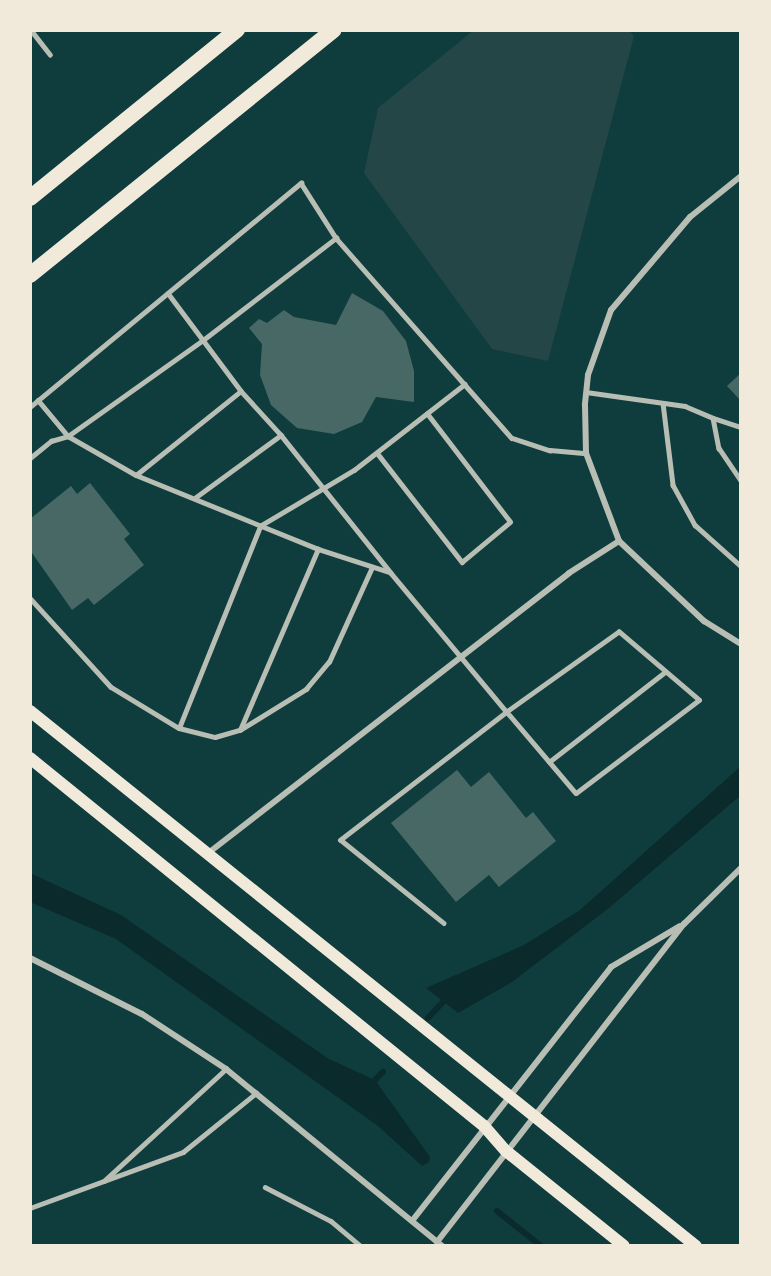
<!DOCTYPE html>
<html>
<head>
<meta charset="utf-8">
<style>
  body { margin:0 }
  #map { position:relative; width:771px; height:1276px; overflow:hidden; background:#0f3d3e; font-family:"Source Serif 4",serif }
  div>[style] { position:absolute }
  [style*='--x'] { left:calc(var(--x)*1px); top:calc(var(--y)*1px); width:calc(var(--w)*1px); rotate:calc(var(--a)*1deg) }
  .green>* { inset:0; background:#244646 }
  .water>* { inset:0; background:#0a2a2b }
  .stream>* { height:6px; margin:-3px; padding:0 3px; transform-origin:3px; border-radius:3px; background:#0a2a2b }
  .building>* { inset:0; background:#486865 }
  .service>* { height:4.5px; margin:-2.25px; padding:0 2.25px; transform-origin:2.25px; border-radius:2.25px; background:#b8beb3 }
  .minor>* { height:6px; margin:-3px; padding:0 3px; transform-origin:3px; border-radius:3px; background:#b8beb3 }
  .secondary>* { height:12px; margin:-6px; padding:0 6px; transform-origin:6px; border-radius:6px; background:#f1e9da }
  .trunk>* { height:16px; margin:-8px; padding:0 8px; transform-origin:8px; border-radius:8px; background:#f1e9da }
  span { translate:-50% -50%; white-space:nowrap; text-align:center; line-height:1.15; -webkit-text-stroke:6px #f1e9da; paint-order:stroke }
  .frame { position:absolute; inset:0; border:32px solid #f1e9da; pointer-events:none }
</style>
</head>
<body>
<div id="map">
  <div class="green">
    <div style="clip-path:polygon(474px 30px,628px 30px,634px 36px,548px 361px,492px 349px,364px 173px,378px 108px)"></div>
  </div>
  <div class="water">
    <div style="clip-path:polygon(741px 766px,741px 795px,609px 908px,512px 982px,458px 1013px,426px 988px,524px 945px,580px 910px)"></div>
    <div style="clip-path:polygon(30px 873px,121px 915px,329px 1059px,375px 1080px,430px 1157px,429px 1162px,422px 1166px,378px 1126px,116px 939px,30px 902px)"></div>
  </div>
  <div class="stream">
    <div style="--x:428;--y:1018;--w:26;--a:-47"></div>
    <div style="--x:371;--y:1084;--w:17;--a:-45"></div>
    <div style="--x:497;--y:1211;--w:56;--a:38.5"></div>
  </div>
  <div class="building">
    <div style="clip-path:polygon(352px 293px,383px 311px,406px 341px,414px 371px,414px 402px,376px 397px,362px 422px,334px 434px,297px 428px,271px 405px,260px 375px,262px 344px,249px 328px,259px 319px,267px 323px,284px 310px,294px 317px,336px 325px)"></div>
    <div style="clip-path:polygon(741px 373px,741px 401px,727px 386px)"></div>
    <div style="clip-path:polygon(90px 483px,130px 534px,124px 539px,144px 565px,94px 605px,88px 598px,72px 610px,30px 550px,30px 519px,71px 486px,77px 494px)"></div>
    <div style="clip-path:polygon(457px 770px,471px 787px,489px 772px,526px 818px,533px 812px,556px 841px,499px 887px,489px 875px,456px 902px,391px 823px)"></div>
  </div>
  <div class="service">
    <div style="--x:31;--y:30;--w:31;--a:52"></div>
    <div style="--x:168;--y:293;--w:122;--a:53.3"></div>
    <div style="--x:241;--y:391;--w:59;--a:47.7"></div>
    <div style="--x:281;--y:435;--w:176;--a:51.4"></div>
    <div style="--x:391;--y:573;--w:181;--a:50.2"></div>
    <div style="--x:507;--y:712;--w:106;--a:49.6"></div>
    <div style="--x:576;--y:793;--w:154;--a:-37.1"></div>
    <div style="--x:699;--y:700;--w:105;--a:-139.6"></div>
    <div style="--x:619;--y:632;--w:138;--a:144.5"></div>
    <div style="--x:507;--y:712;--w:210;--a:142.4"></div>
    <div style="--x:341;--y:840;--w:132;--a:38.9"></div>
    <div style="--x:586;--y:392;--w:100;--a:8"></div>
    <div style="--x:685;--y:406;--w:30;--a:23"></div>
    <div style="--x:713;--y:418;--w:31;--a:79"></div>
    <div style="--x:719;--y:448;--w:40;--a:56"></div>
    <div style="--x:38;--y:400;--w:47;--a:50.2"></div>
    <div style="--x:68;--y:436;--w:78;--a:29.8"></div>
    <div style="--x:136;--y:475;--w:196;--a:22.1"></div>
    <div style="--x:318;--y:549;--w:75;--a:17.9"></div>
    <div style="--x:663;--y:403;--w:83;--a:83"></div>
    <div style="--x:673;--y:485;--w:46;--a:61.2"></div>
    <div style="--x:695;--y:525;--w:62;--a:41.7"></div>
    <div style="--x:30;--y:407;--w:352;--a:-39.6"></div>
    <div style="--x:301;--y:183;--w:65;--a:57.5"></div>
    <div style="--x:336;--y:238;--w:266;--a:48.7"></div>
    <div style="--x:512;--y:438;--w:40;--a:18"></div>
    <div style="--x:550;--y:450;--w:36;--a:5"></div>
    <div style="--x:713;--y:418;--w:29;--a:18"></div>
    <div style="--x:378;--y:454;--w:137;--a:52.1"></div>
    <div style="--x:462;--y:562;--w:62;--a:-39.8"></div>
    <div style="--x:510;--y:522;--w:136;--a:-127.5"></div>
    <div style="--x:30;--y:458;--w:27;--a:-39"></div>
    <div style="--x:51;--y:441;--w:18;--a:-16"></div>
    <div style="--x:68;--y:436;--w:166;--a:-35.4"></div>
    <div style="--x:203;--y:340;--w:168;--a:-37.5"></div>
    <div style="--x:136;--y:475;--w:134;--a:-38.7"></div>
    <div style="--x:196;--y:497;--w:105;--a:-36.1"></div>
    <div style="--x:30;--y:598;--w:120;--a:47.7"></div>
    <div style="--x:111;--y:687;--w:79;--a:31.1"></div>
    <div style="--x:179;--y:728;--w:37;--a:14"></div>
    <div style="--x:215;--y:737;--w:26;--a:-16"></div>
    <div style="--x:240;--y:730;--w:78;--a:-31.8"></div>
    <div style="--x:306;--y:689;--w:35;--a:-50"></div>
    <div style="--x:329;--y:662;--w:104;--a:-65.6"></div>
    <div style="--x:179;--y:728;--w:218;--a:-68.1"></div>
    <div style="--x:260;--y:526;--w:109;--a:-30.8"></div>
    <div style="--x:354;--y:470;--w:140;--a:-37.8"></div>
    <div style="--x:240;--y:730;--w:197;--a:-66.7"></div>
    <div style="--x:549;--y:762;--w:147;--a:-37.8"></div>
    <div style="--x:104;--y:1181;--w:166;--a:-42.6"></div>
    <div style="--x:265;--y:1187;--w:74;--a:27.3"></div>
    <div style="--x:331;--y:1221;--w:39;--a:40"></div>
    <div style="--x:30;--y:1208;--w:163;--a:-20.1"></div>
    <div style="--x:183;--y:1152;--w:94;--a:-38.9"></div>
  </div>
  <div class="minor">
    <div style="--x:741;--y:176;--w:65;--a:141.2"></div>
    <div style="--x:690;--y:217;--w:122;--a:130.3"></div>
    <div style="--x:611;--y:310;--w:69;--a:109.5"></div>
    <div style="--x:588;--y:375;--w:30;--a:96"></div>
    <div style="--x:585;--y:405;--w:48;--a:88.8"></div>
    <div style="--x:586;--y:453;--w:94;--a:69.4"></div>
    <div style="--x:619;--y:541;--w:117;--a:43.3"></div>
    <div style="--x:704;--y:621;--w:44;--a:31.9"></div>
    <div style="--x:207;--y:854;--w:458;--a:-37.8"></div>
    <div style="--x:569;--y:573;--w:59;--a:-32.6"></div>
    <div style="--x:30;--y:958;--w:125;--a:26.6"></div>
    <div style="--x:142;--y:1014;--w:100;--a:33.2"></div>
    <div style="--x:226;--y:1069;--w:279;--a:39.3"></div>
    <div style="--x:412;--y:1221;--w:323;--a:-51.9"></div>
    <div style="--x:611;--y:967;--w:80;--a:-30.7"></div>
    <div style="--x:437;--y:1242;--w:403;--a:-52.2"></div>
    <div style="--x:684;--y:924;--w:80;--a:-44.5"></div>
  </div>
  <div class="secondary">
    <div style="--x:30;--y:711;--w:854;--a:38.78"></div>
    <div style="--x:30;--y:758;--w:584;--a:39.03"></div>
    <div style="--x:484;--y:1126;--w:33;--a:49"></div>
    <div style="--x:506;--y:1151;--w:151;--a:38.8"></div>
  </div>
  <div class="trunk">
    <div style="--x:30;--y:198;--w:267;--a:-39.1"></div>
    <div style="--x:30;--y:275;--w:390;--a:-38.9"></div>
  </div>
  <div class="frame"></div>
</div>
</body>
</html>
